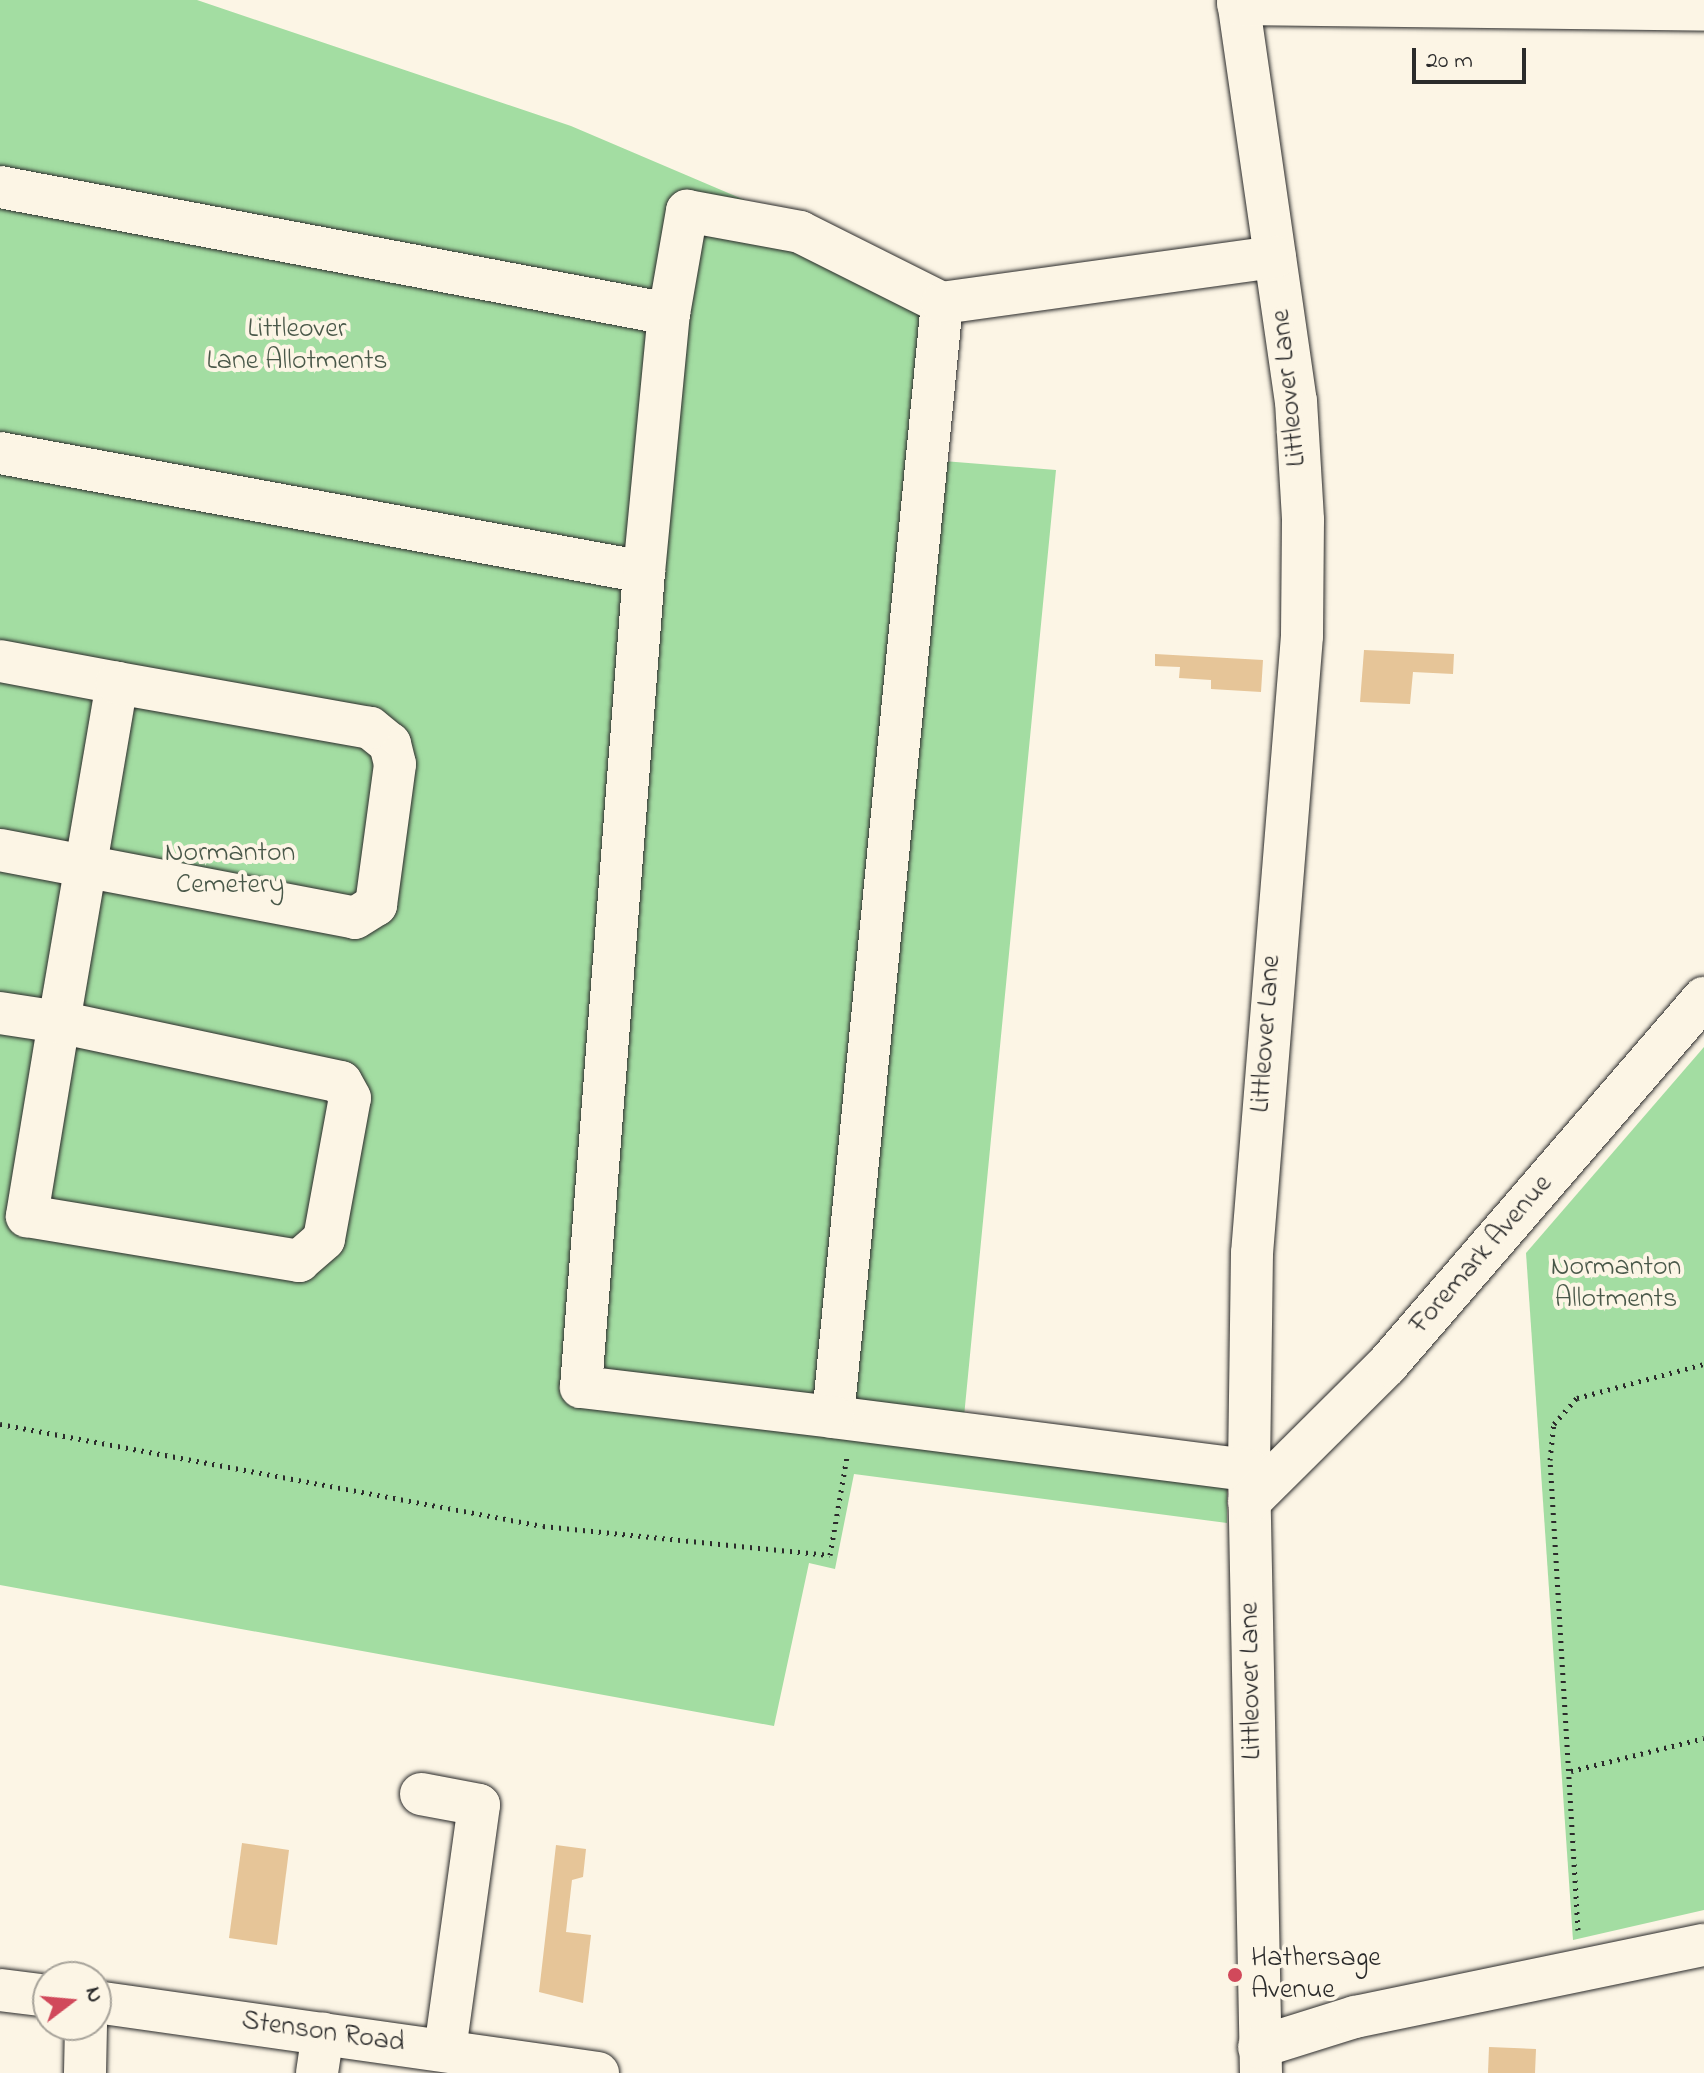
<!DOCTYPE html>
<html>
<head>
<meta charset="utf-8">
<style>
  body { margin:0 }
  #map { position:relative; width:1704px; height:2073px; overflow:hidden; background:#fcf5e5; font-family:"Indie Flower",sans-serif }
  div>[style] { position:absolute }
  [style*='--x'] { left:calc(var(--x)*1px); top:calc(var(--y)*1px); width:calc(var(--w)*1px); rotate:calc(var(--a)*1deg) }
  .green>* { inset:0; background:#a3dda2 }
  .building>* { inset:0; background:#e6c598 }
  .path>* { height:5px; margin-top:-2.5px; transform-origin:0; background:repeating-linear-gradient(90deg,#2b2b2b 0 2px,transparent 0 8px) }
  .roads { filter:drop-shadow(0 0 2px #2b2b2b) drop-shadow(0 0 2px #2b2b2b) }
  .minor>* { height:42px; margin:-21px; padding:0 21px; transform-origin:21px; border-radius:21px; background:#fcf5e5 }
  .dots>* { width:22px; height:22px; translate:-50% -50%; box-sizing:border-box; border:4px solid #fcf5e5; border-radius:50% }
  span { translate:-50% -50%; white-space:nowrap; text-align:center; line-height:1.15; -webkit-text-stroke:8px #fcf5e5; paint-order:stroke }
  .park-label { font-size:28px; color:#495849 }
  .street-label { font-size:28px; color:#2b2b2b }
  .poi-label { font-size:28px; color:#2b2b2b }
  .left { translate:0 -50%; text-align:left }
  .north { position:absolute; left:32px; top:1961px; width:80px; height:80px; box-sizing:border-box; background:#fcf5e5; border:2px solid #a8a49b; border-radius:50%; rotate:74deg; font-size:22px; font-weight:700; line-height:32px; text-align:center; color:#2b2b2b }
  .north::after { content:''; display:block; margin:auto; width:28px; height:36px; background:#d1495b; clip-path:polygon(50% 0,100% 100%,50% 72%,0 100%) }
  .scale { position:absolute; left:1412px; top:48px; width:114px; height:36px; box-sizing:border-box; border:4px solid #2b2b2b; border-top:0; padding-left:10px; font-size:24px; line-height:28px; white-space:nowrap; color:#2b2b2b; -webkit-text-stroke:6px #fcf5e5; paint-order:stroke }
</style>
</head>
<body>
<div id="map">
  <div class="green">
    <div style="clip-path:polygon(0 0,197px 0,571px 126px,803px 225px,944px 318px,931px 460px,1056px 470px,963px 1427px,1227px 1454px,1227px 1523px,854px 1474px,835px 1569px,809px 1563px,774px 1726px,0 1585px)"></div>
    <div style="clip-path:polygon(1704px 1047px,1704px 1910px,1573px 1940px,1526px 1253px)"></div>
  </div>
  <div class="building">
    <div style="clip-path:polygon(1364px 650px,1454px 654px,1453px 674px,1413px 672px,1410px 704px,1360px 702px)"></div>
    <div style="clip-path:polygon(1155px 654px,1263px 660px,1261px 692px,1211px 689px,1211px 680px,1179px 678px,1180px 667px,1155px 666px)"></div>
    <div style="clip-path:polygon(242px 1843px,289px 1850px,277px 1945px,229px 1938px)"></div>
    <div style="clip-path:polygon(556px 1845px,586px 1849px,583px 1877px,572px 1880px,566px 1932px,591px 1935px,583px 2003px,539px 1992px)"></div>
    <div style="clip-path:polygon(1489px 2047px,1536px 2049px,1535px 2073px,1488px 2073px)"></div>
  </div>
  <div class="path">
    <div style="--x:0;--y:1424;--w:552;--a:10.64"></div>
    <div style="--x:543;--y:1526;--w:288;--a:5.8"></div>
    <div style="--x:830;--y:1555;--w:99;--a:-80.2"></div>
    <div style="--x:1571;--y:1771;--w:137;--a:-13.9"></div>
    <div style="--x:1578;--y:1930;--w:471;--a:-93.4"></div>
    <div style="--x:1550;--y:1460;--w:36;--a:-84"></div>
    <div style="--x:1554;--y:1424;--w:35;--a:-49"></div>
    <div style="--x:1577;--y:1398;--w:131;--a:-15"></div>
  </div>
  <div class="roads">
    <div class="minor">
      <div style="--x:1238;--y:0;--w:405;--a:81.8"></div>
      <div style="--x:1296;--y:401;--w:119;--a:86.6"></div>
      <div style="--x:1303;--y:520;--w:116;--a:90.5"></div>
      <div style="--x:1302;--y:636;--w:619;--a:94.63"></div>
      <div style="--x:1252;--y:1253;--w:217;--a:90.8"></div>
      <div style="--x:1249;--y:1470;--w:603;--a:88.86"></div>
      <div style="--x:1238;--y:4;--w:466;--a:0.7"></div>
      <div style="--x:0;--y:187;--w:681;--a:10.75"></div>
      <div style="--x:942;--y:303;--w:1119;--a:95.59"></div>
      <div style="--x:833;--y:1417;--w:419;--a:7.3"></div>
      <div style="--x:0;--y:453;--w:655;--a:10.47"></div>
      <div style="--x:0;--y:661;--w:119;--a:10.6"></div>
      <div style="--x:117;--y:683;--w:344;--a:99.7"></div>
      <div style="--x:59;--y:1022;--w:197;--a:99.4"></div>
      <div style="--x:27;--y:1216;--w:276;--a:9.4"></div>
      <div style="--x:299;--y:1261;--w:33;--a:-41"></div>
      <div style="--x:324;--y:1239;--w:143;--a:-79.6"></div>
      <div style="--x:350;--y:1098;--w:18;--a:-119"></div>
      <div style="--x:341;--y:1082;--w:288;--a:-168"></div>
      <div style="--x:59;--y:1022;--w:60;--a:-171.3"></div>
      <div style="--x:0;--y:850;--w:361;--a:10.8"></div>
      <div style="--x:355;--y:918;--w:25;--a:-32"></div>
      <div style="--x:376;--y:905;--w:142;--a:-82.3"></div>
      <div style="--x:395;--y:764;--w:21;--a:-104"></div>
      <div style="--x:390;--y:744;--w:26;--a:-141"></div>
      <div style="--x:370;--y:728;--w:257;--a:-169.9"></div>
      <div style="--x:833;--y:1417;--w:254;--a:-173.2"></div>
      <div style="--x:581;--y:1387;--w:817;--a:-85.58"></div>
      <div style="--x:644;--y:572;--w:259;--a:-84.5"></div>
      <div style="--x:669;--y:314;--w:105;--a:-80.1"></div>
      <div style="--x:687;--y:211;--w:115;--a:10.5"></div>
      <div style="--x:800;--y:232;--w:159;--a:26.6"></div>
      <div style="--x:942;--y:303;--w:336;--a:-7.9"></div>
      <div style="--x:1249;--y:1502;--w:194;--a:-44.8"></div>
      <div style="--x:1387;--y:1365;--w:485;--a:-49.2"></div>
      <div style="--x:421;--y:1794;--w:59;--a:10.7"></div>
      <div style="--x:479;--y:1805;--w:248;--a:97.9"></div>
      <div style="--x:0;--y:1990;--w:48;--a:7.1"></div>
      <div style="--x:96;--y:2002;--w:507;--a:8.05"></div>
      <div style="--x:1259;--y:2047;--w:101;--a:-17.4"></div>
      <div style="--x:1355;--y:2017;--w:356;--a:-11.7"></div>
      <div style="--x:85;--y:2073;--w:48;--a:-88.8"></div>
      <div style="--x:317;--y:2073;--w:40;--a:-81.5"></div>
    </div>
  </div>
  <div class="dots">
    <div style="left:1235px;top:1975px;background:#d1495b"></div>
  </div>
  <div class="park-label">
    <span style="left:297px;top:346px">Littleover<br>Lane Allotments</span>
    <span style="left:230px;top:870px">Normanton<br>Cemetery</span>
    <span style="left:1616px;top:1284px">Normanton<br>Allotments</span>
  </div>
  <div class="street-label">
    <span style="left:1290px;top:388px;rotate:-96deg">Littleover Lane</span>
    <span style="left:1267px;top:1034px;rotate:-86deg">Littleover Lane</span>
    <span style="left:1482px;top:1255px;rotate:-49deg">Foremark Avenue</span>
    <span style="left:1252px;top:1681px;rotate:-91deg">Littleover Lane</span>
    <span style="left:323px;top:2033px;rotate:8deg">Stenson Road</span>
  </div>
  <div class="poi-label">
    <span class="left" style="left:1251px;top:1975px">Hathersage<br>Avenue</span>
  </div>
  <div class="north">N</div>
  <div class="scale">20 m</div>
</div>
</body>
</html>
